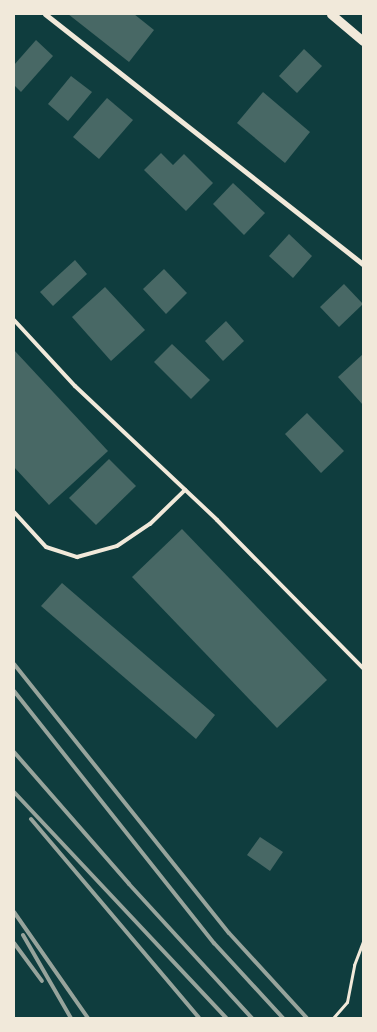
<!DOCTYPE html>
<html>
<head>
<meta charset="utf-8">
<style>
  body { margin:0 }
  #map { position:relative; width:377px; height:1032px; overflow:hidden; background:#0f3d3e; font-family:Rubik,sans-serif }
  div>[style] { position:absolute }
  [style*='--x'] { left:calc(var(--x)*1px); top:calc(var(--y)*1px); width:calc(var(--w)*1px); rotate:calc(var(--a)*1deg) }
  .building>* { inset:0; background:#486865 }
  .path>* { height:3px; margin:-1.5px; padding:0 1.5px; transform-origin:1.5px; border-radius:1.5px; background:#f1e9da }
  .service>* { height:4px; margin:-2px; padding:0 2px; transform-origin:2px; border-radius:2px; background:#f1e9da }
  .minor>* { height:5px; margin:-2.5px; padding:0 2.5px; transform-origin:2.5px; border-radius:2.5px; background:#f1e9da }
  .tertiary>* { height:9px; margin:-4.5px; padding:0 4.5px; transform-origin:4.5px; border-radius:4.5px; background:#f1e9da }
  .rail>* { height:4px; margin:-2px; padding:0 2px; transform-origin:2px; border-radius:2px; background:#97a49c }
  span { translate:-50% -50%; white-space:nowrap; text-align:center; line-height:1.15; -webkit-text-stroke:4.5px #f1e9da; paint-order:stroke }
  .frame { position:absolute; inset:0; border:15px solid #f1e9da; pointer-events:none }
</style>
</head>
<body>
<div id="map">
  <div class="building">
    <div style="clip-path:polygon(68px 14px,134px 14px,154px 30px,129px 62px)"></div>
    <div style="clip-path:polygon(36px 40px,53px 56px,21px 92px,14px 85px,14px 65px)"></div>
    <div style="clip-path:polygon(304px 49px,322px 66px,297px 93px,279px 76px)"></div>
    <div style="clip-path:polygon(71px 76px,92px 92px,68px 121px,48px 104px)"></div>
    <div style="clip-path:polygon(263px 92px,310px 132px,285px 163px,237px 123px)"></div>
    <div style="clip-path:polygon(107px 98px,133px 120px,99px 159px,73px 137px)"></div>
    <div style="clip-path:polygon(161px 153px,173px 165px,184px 154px,213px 183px,186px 211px,144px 170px)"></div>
    <div style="clip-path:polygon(233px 183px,265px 213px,244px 235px,213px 204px)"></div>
    <div style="clip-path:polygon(289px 234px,312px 256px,293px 278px,269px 256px)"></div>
    <div style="clip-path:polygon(75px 260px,87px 274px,53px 306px,40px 292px)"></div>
    <div style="clip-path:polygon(164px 269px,187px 293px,166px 314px,143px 289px)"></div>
    <div style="clip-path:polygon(344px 284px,363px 304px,339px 327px,320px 307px)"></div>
    <div style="clip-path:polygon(105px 287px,145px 330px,111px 361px,72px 317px)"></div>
    <div style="clip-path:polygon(226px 321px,244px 341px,223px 361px,205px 341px)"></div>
    <div style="clip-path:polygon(172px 344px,210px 380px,191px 399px,154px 362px)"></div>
    <div style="clip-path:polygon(14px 350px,108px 451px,49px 505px,14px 467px)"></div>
    <div style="clip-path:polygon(363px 354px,363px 405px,338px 377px)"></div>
    <div style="clip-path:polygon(307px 413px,344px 451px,321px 473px,285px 434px)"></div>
    <div style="clip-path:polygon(109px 459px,136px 486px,96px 525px,69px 498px)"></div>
    <div style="clip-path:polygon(182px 529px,327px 680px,277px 728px,132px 577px)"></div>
    <div style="clip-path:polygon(62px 583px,215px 715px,196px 739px,41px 606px)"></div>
    <div style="clip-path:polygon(260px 837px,283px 852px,270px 871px,247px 855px)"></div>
  </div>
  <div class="path">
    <div style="--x:333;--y:1018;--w:21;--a:-49"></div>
    <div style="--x:347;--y:1002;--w:38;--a:-79"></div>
    <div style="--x:354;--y:965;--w:25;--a:-69"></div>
  </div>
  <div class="service">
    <div style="--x:14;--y:320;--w:90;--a:47.3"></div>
    <div style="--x:75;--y:386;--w:195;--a:43.3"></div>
    <div style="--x:217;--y:520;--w:208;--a:45.4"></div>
    <div style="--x:14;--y:512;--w:47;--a:47.6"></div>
    <div style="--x:46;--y:547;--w:33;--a:18"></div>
    <div style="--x:77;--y:557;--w:41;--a:-15.4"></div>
    <div style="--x:117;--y:546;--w:40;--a:-34"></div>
    <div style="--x:150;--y:524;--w:49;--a:-44.2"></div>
  </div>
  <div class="minor">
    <div style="--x:45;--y:14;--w:405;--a:38.2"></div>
  </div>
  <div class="tertiary">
    <div style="--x:331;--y:14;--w:42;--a:40.2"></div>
  </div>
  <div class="rail">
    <div style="--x:14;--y:664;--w:344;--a:51.4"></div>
    <div style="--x:229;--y:933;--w:115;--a:47.5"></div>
    <div style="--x:14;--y:691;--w:322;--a:51.6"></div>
    <div style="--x:214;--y:943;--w:102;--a:47.4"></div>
    <div style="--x:14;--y:752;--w:175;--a:48.9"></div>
    <div style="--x:129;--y:884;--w:182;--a:47.5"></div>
    <div style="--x:14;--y:792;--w:310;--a:46.8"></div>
    <div style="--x:31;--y:819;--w:260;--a:49.8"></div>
    <div style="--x:14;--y:912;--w:129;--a:55.1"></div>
    <div style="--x:23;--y:935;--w:96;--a:60"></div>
    <div style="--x:14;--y:943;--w:47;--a:53.6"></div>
  </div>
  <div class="frame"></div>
</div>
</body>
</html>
